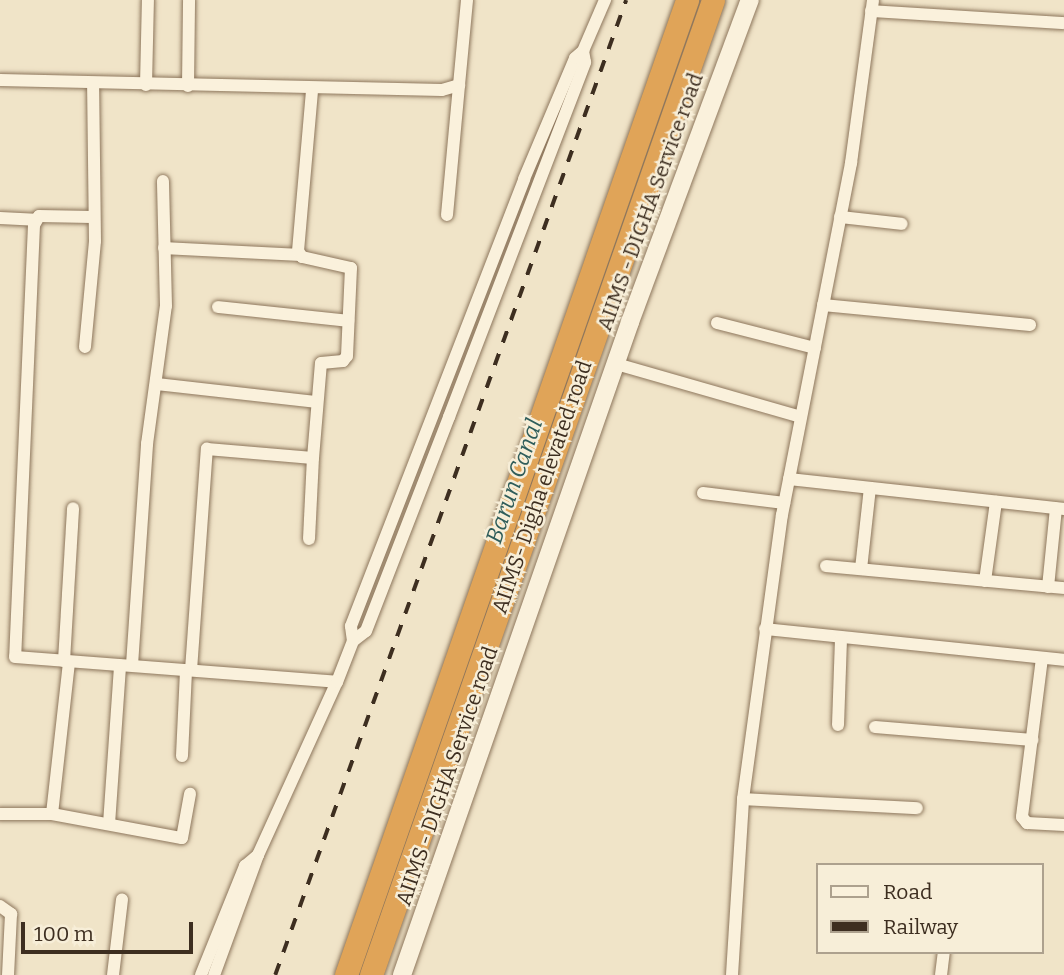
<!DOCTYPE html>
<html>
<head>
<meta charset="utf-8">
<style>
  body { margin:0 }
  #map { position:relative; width:1064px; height:975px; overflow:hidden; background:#f0e4c8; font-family:Bitter,serif }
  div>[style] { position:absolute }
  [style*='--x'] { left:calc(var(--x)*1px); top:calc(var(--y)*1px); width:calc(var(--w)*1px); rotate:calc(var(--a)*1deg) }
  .roads { filter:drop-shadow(0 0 2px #8d765c) drop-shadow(0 0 2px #8d765c) }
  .minor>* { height:12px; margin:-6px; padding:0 6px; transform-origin:6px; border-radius:6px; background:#faf1dc }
  .secondary>* { height:18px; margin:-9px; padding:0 9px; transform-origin:9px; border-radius:9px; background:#faf1dc }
  .motorway>* { height:23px; margin:-11.5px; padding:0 11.5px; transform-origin:11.5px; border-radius:11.5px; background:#e0a458 }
  .rail>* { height:3.5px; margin-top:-1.75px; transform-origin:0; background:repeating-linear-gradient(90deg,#3d2e20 0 12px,transparent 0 24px) }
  span { translate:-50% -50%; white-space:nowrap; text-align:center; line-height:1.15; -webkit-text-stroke:5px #f7eed8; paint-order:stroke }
  .street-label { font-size:21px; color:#3d2e20 }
  .water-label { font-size:23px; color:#2f5d5a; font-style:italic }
  .legend { position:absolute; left:816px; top:863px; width:228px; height:91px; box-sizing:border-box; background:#f7eed8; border:2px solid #ada18e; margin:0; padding:9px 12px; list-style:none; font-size:21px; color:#3d2e20 }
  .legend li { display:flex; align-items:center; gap:14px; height:35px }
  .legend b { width:35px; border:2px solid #ada18e }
  .scale { position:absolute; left:21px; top:922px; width:172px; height:32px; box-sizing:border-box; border:4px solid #3d2e20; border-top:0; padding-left:9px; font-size:21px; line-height:24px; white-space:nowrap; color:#3d2e20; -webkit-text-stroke:5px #f7eed8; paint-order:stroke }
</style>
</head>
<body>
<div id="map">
  <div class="roads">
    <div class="minor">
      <div style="--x:871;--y:11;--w:193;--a:3.6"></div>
      <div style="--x:0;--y:80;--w:442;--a:1.3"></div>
      <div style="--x:442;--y:90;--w:18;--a:-16"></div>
      <div style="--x:459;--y:85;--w:85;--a:-84.6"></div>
      <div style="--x:146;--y:85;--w:85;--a:-88.7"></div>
      <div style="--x:188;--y:86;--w:86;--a:-89.3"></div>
      <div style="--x:447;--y:215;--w:131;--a:-84.7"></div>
      <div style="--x:92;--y:217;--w:53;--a:-178.9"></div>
      <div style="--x:39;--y:216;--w:10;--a:119"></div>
      <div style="--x:34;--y:225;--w:432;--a:92.5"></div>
      <div style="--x:15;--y:657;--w:323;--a:4.4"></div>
      <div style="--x:840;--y:217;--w:62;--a:6.4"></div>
      <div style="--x:0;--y:218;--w:35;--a:3"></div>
      <div style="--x:164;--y:248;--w:136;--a:2.9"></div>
      <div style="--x:823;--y:305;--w:208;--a:5.5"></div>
      <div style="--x:218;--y:307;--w:131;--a:6.1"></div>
      <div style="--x:717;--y:323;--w:101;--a:14.3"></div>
      <div style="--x:85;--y:347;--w:106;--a:-84.6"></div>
      <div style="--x:95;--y:241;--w:158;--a:-90.7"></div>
      <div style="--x:616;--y:364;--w:192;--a:16"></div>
      <div style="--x:156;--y:384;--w:161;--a:6.4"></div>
      <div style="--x:789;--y:479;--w:277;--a:6.2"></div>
      <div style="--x:703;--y:493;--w:82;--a:7"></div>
      <div style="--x:309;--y:539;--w:81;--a:-87.2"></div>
      <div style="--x:826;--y:566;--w:239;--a:5.3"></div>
      <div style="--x:861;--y:569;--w:81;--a:-83.7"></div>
      <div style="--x:985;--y:581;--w:80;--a:-82.1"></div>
      <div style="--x:1048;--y:587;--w:79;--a:-84.2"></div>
      <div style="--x:765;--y:629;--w:301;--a:5.9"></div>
      <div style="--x:353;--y:641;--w:16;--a:-38"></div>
      <div style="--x:366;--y:631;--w:230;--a:-68.8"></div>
      <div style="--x:449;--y:417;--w:380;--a:-69"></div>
      <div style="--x:585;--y:62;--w:11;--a:-100"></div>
      <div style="--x:1042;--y:658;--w:160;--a:97.2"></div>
      <div style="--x:1022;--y:817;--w:8;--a:50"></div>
      <div style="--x:1027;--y:823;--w:37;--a:3"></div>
      <div style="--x:64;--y:661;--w:153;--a:-86.6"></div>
      <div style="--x:132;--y:665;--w:222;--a:-86.1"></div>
      <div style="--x:147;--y:444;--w:139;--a:-82.2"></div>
      <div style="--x:166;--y:306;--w:125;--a:-91.4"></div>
      <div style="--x:191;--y:670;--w:222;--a:-85.9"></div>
      <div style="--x:207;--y:449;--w:106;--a:4.9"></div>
      <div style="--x:313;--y:458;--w:95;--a:-85.2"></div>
      <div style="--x:321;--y:363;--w:22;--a:-5"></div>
      <div style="--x:343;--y:361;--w:6;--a:-51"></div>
      <div style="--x:347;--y:356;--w:88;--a:-87.4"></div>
      <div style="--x:351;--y:268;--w:50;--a:-167.3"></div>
      <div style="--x:302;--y:257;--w:7;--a:-124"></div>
      <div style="--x:298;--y:251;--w:162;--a:-85"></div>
      <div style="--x:838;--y:725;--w:87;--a:-88"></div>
      <div style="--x:875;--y:727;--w:158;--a:4.7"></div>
      <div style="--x:182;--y:756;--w:86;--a:-87.3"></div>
      <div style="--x:743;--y:799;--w:174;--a:3"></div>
      <div style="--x:0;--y:814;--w:52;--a:0"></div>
      <div style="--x:52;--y:814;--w:132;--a:10.5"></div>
      <div style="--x:182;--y:838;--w:45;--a:-79.7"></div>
      <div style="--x:52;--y:814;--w:153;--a:-83.6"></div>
      <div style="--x:109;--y:824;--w:159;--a:-86"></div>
      <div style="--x:258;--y:855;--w:190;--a:-65.5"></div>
      <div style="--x:337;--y:682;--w:44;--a:-68.7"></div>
      <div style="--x:353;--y:641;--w:15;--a:-98"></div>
      <div style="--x:351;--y:626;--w:479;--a:-68.8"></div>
      <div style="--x:524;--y:179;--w:131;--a:-67.1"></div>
      <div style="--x:575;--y:58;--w:11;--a:-41"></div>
      <div style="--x:583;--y:51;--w:56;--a:-66.7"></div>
      <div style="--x:0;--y:906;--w:14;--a:36"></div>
      <div style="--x:11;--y:914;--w:61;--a:92.8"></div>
      <div style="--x:113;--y:975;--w:76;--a:-83.2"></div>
      <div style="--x:201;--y:975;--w:118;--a:-68"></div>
      <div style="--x:245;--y:866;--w:17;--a:-40"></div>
      <div style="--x:258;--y:855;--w:128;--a:110.1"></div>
      <div style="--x:732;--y:975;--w:176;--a:-86.4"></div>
      <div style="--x:743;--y:799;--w:287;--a:-82.2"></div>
      <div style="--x:782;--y:515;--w:359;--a:-78.9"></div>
      <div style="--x:851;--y:163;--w:164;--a:-82.3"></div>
      <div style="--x:941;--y:975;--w:23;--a:-83"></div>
    </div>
    <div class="secondary">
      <div style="--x:402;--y:975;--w:692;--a:-70.75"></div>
      <div style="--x:630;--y:322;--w:344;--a:-69.6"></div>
    </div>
    <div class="motorway">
      <div style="--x:346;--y:975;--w:1033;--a:-70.72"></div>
      <div style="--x:371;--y:975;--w:1033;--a:-70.67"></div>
    </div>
  </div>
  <div class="rail">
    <div style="--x:275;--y:975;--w:1036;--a:-70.2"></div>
  </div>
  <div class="street-label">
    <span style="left:650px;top:202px;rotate:-70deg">AIIMS - DIGHA Service road</span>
    <span style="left:542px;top:487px;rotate:-71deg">AIIMS- Digha elevated road</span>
    <span style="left:447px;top:776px;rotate:-71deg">AIIMS - DIGHA Service road</span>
  </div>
  <div class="water-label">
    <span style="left:514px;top:481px;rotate:-71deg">Barun Canal</span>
  </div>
  <ul class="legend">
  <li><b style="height:9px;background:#faf1dc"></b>Road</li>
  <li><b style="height:9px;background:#3d2e20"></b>Railway</li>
  </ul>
  <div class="scale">100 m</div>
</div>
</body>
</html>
